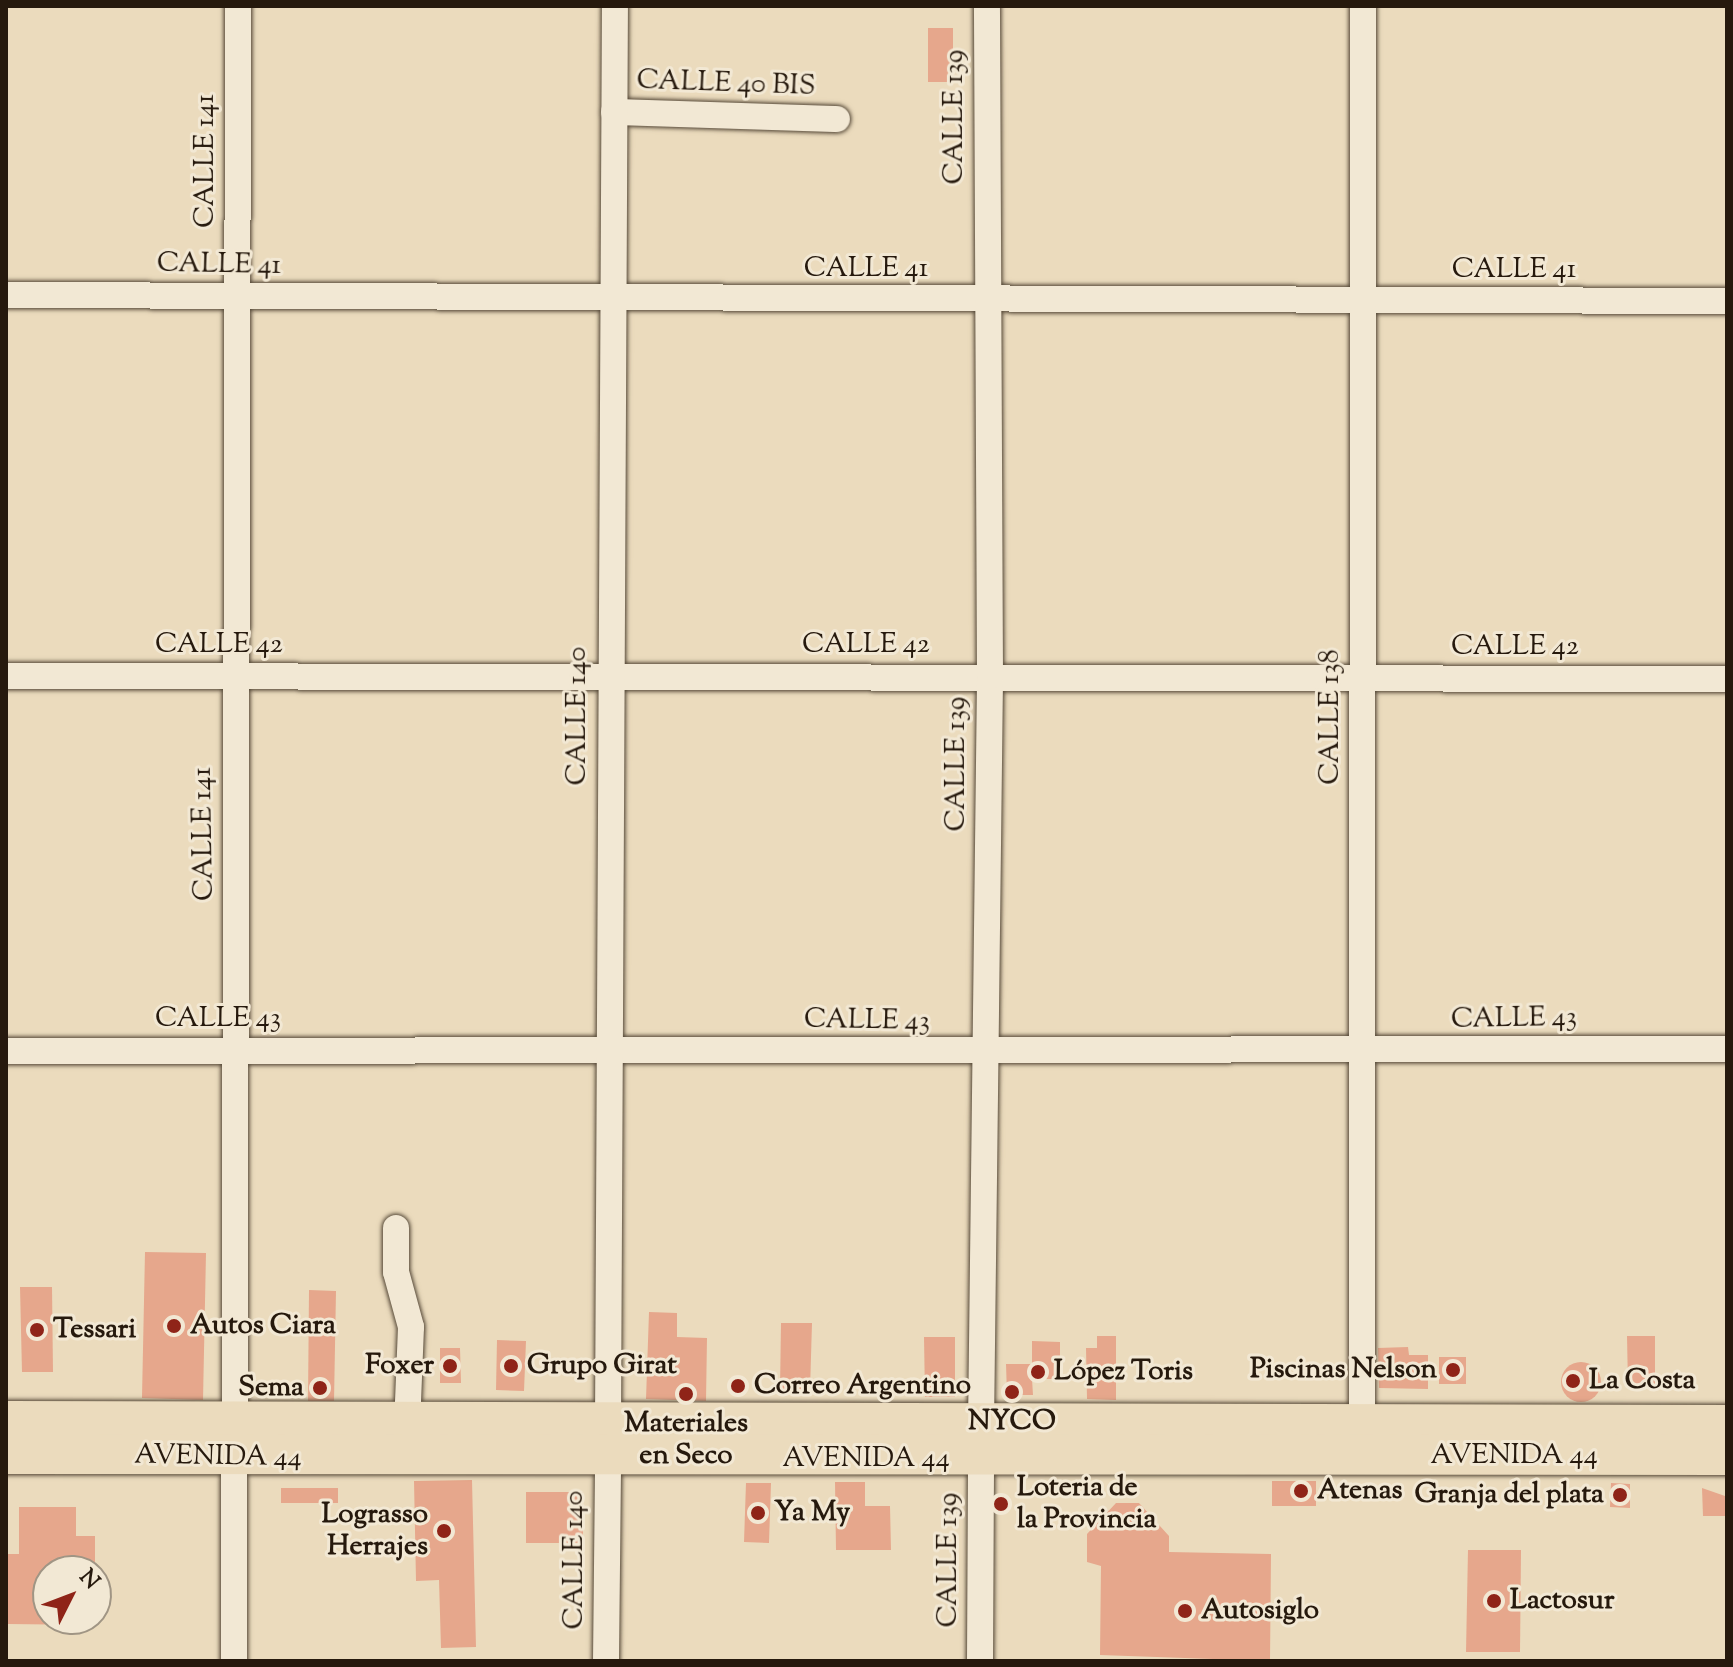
<!DOCTYPE html>
<html>
<head>
<meta charset="utf-8">
<style>
  body { margin:0 }
  #map { position:relative; width:1733px; height:1667px; overflow:hidden; background:#ebdbbd; font-family:"Sorts Mill Goudy",serif }
  div>[style] { position:absolute }
  [style*='--x'] { left:calc(var(--x)*1px); top:calc(var(--y)*1px); width:calc(var(--w)*1px); rotate:calc(var(--a)*1deg) }
  .building>* { inset:0; background:#e6a78c }
  .round { border-radius:50% }
  .roads { filter:drop-shadow(0 0 2px #574a39) drop-shadow(0 0 2px #574a39) }
  .minor>* { height:26px; margin:-13px; padding:0 13px; transform-origin:13px; border-radius:13px; background:#f2e8d4 }
  .highway>* { height:40px; margin:-20px; padding:0 20px; transform-origin:20px; border-radius:20px; background:#ebdbbd }
  .dots>* { width:22px; height:22px; translate:-50% -50%; box-sizing:border-box; border:4px solid #f2e8d4; border-radius:50% }
  span { translate:-50% -50%; white-space:nowrap; text-align:center; line-height:1.15; -webkit-text-stroke:6px #f2e8d4; paint-order:stroke }
  .street-label { font-size:28px; color:#26190d }
  .poi-label { font-size:28px; color:#26190d; font-weight:700 }
  .left { translate:0 -50%; text-align:left }
  .right { translate:-100% -50%; text-align:right }
  .frame { position:absolute; inset:0; border:8px solid #26190d; pointer-events:none }
  .north { position:absolute; left:32px; top:1555px; width:80px; height:80px; box-sizing:border-box; background:#f2e8d4; border:2px solid #a09584; border-radius:50%; rotate:48deg; font-size:22px; font-weight:700; line-height:32px; text-align:center; color:#26190d }
  .north::after { content:''; display:block; margin:auto; width:28px; height:36px; background:#8f2418; clip-path:polygon(50% 0,100% 100%,50% 72%,0 100%) }
</style>
</head>
<body>
<div id="map">
  <div class="building">
    <div style="clip-path:polygon(928px 28px,953px 28px,953px 82px,928px 82px)"></div>
    <div style="clip-path:polygon(145px 1252px,206px 1253px,203px 1400px,142px 1398px)"></div>
    <div style="clip-path:polygon(20px 1287px,52px 1287px,53px 1372px,22px 1372px)"></div>
    <div style="clip-path:polygon(309px 1290px,336px 1291px,334px 1401px,308px 1401px)"></div>
    <div style="clip-path:polygon(649px 1312px,677px 1313px,677px 1337px,707px 1338px,706px 1401px,646px 1399px)"></div>
    <div style="clip-path:polygon(781px 1323px,812px 1323px,810px 1390px,780px 1389px)"></div>
    <div style="clip-path:polygon(1097px 1336px,1116px 1336px,1116px 1400px,1087px 1399px,1086px 1348px,1097px 1348px)"></div>
    <div style="clip-path:polygon(1627px 1336px,1655px 1336px,1655px 1386px,1628px 1386px)"></div>
    <div style="clip-path:polygon(924px 1337px,955px 1337px,955px 1397px,925px 1397px)"></div>
    <div style="clip-path:polygon(497px 1340px,526px 1341px,524px 1391px,496px 1390px)"></div>
    <div style="clip-path:polygon(1032px 1341px,1060px 1342px,1060px 1379px,1032px 1379px,1033px 1395px,1007px 1395px,1006px 1364px,1032px 1364px)"></div>
    <div style="clip-path:polygon(1408px 1347px,1409px 1355px,1428px 1355px,1428px 1389px,1379px 1388px,1378px 1348px)"></div>
    <div style="clip-path:polygon(440px 1348px,460px 1348px,461px 1383px,440px 1383px)"></div>
    <div style="clip-path:polygon(1439px 1357px,1466px 1357px,1466px 1384px,1439px 1384px)"></div>
    <div class="round" style="left:1561px;top:1362px;width:40px;height:40px"></div>
    <div style="clip-path:polygon(472px 1480px,476px 1647px,441px 1648px,439px 1580px,416px 1581px,414px 1481px)"></div>
    <div style="clip-path:polygon(1272px 1481px,1316px 1481px,1316px 1506px,1272px 1506px)"></div>
    <div style="clip-path:polygon(835px 1482px,865px 1482px,865px 1506px,890px 1506px,891px 1550px,836px 1550px)"></div>
    <div style="clip-path:polygon(746px 1483px,771px 1483px,769px 1543px,744px 1542px)"></div>
    <div style="clip-path:polygon(1611px 1483px,1630px 1484px,1630px 1508px,1610px 1507px)"></div>
    <div style="clip-path:polygon(281px 1488px,338px 1488px,338px 1503px,281px 1503px)"></div>
    <div style="clip-path:polygon(1702px 1488px,1725px 1496px,1726px 1516px,1703px 1516px)"></div>
    <div style="clip-path:polygon(1577px 1489px,1588px 1490px,1588px 1505px,1577px 1504px)"></div>
    <div style="clip-path:polygon(526px 1492px,583px 1492px,583px 1543px,526px 1543px)"></div>
    <div style="clip-path:polygon(1116px 1503px,1139px 1503px,1169px 1536px,1169px 1552px,1271px 1554px,1270px 1661px,1100px 1655px,1101px 1566px,1087px 1562px,1087px 1534px)"></div>
    <div style="clip-path:polygon(19px 1507px,76px 1507px,76px 1536px,95px 1536px,95px 1571px,48px 1571px,48px 1619px,95px 1619px,95px 1625px,7px 1624px,7px 1554px,19px 1554px)"></div>
    <div style="clip-path:polygon(1468px 1550px,1521px 1550px,1520px 1652px,1466px 1652px)"></div>
  </div>
  <div class="roads">
    <div class="minor">
      <div style="--x:614;--y:112;--w:223;--a:1.8"></div>
      <div style="--x:6;--y:295;--w:1721;--a:0.2"></div>
      <div style="--x:6;--y:676;--w:1721;--a:0.1"></div>
      <div style="--x:6;--y:1051;--w:1721;--a:-0.07"></div>
      <div style="--x:396;--y:1228;--w:44;--a:90"></div>
      <div style="--x:396;--y:1272;--w:57;--a:74.7"></div>
      <div style="--x:411;--y:1327;--w:98;--a:92.3"></div>
      <div style="--x:608;--y:1426;--w:1420;--a:-89.72"></div>
      <div style="--x:981;--y:1427;--w:751;--a:-89.31"></div>
      <div style="--x:990;--y:676;--w:670;--a:-90.26"></div>
      <div style="--x:1362;--y:1427;--w:1421;--a:-89.96"></div>
      <div style="--x:234;--y:1661;--w:1655;--a:-89.86"></div>
      <div style="--x:606;--y:1661;--w:201;--a:-89.4"></div>
      <div style="--x:980;--y:1661;--w:202;--a:-89.7"></div>
    </div>
    <div class="highway">
      <div style="--x:6;--y:1421;--w:1721;--a:0.13"></div>
      <div style="--x:6;--y:1454;--w:1721;--a:0.03"></div>
    </div>
  </div>
  <div class="dots">
    <div style="left:174px;top:1326px;background:#8f2418"></div>
    <div style="left:37px;top:1330px;background:#8f2418"></div>
    <div style="left:450px;top:1366px;background:#8f2418"></div>
    <div style="left:511px;top:1366px;background:#8f2418"></div>
    <div style="left:1453px;top:1370px;background:#8f2418"></div>
    <div style="left:1038px;top:1372px;background:#8f2418"></div>
    <div style="left:1573px;top:1381px;background:#8f2418"></div>
    <div style="left:738px;top:1386px;background:#8f2418"></div>
    <div style="left:320px;top:1388px;background:#8f2418"></div>
    <div style="left:1012px;top:1392px;background:#8f2418"></div>
    <div style="left:686px;top:1394px;background:#8f2418"></div>
    <div style="left:1301px;top:1491px;background:#8f2418"></div>
    <div style="left:1620px;top:1495px;background:#8f2418"></div>
    <div style="left:1001px;top:1504px;background:#8f2418"></div>
    <div style="left:758px;top:1513px;background:#8f2418"></div>
    <div style="left:444px;top:1531px;background:#8f2418"></div>
    <div style="left:1494px;top:1601px;background:#8f2418"></div>
    <div style="left:1185px;top:1611px;background:#8f2418"></div>
  </div>
  <div class="street-label">
    <span style="left:726px;top:84px;rotate:2deg">CALLE 40 BIS</span>
    <span style="left:955px;top:117px;rotate:-90deg">CALLE 139</span>
    <span style="left:206px;top:161px;rotate:-90deg">CALLE 141</span>
    <span style="left:219px;top:265px;rotate:1deg">CALLE 41</span>
    <span style="left:866px;top:269px">CALLE 41</span>
    <span style="left:1514px;top:270px">CALLE 41</span>
    <span style="left:219px;top:645px">CALLE 42</span>
    <span style="left:866px;top:645px">CALLE 42</span>
    <span style="left:1515px;top:647px">CALLE 42</span>
    <span style="left:578px;top:716px;rotate:-90deg">CALLE 140</span>
    <span style="left:1331px;top:717px;rotate:-90deg">CALLE 138</span>
    <span style="left:957px;top:764px;rotate:-90deg">CALLE 139</span>
    <span style="left:204px;top:834px;rotate:-91deg">CALLE 141</span>
    <span style="left:218px;top:1019px">CALLE 43</span>
    <span style="left:1514px;top:1019px;rotate:-1deg">CALLE 43</span>
    <span style="left:867px;top:1021px;rotate:1deg">CALLE 43</span>
    <span style="left:1514px;top:1456px">AVENIDA 44</span>
    <span style="left:218px;top:1457px;rotate:1deg">AVENIDA 44</span>
    <span style="left:866px;top:1459px">AVENIDA 44</span>
    <span style="left:575px;top:1560px;rotate:-90deg">CALLE 140</span>
    <span style="left:949px;top:1560px;rotate:-90deg">CALLE 139</span>
  </div>
  <div class="poi-label">
    <span class="left" style="left:190px;top:1326px">Autos Ciara</span>
    <span class="left" style="left:53px;top:1330px">Tessari</span>
    <span class="right" style="left:434px;top:1366px">Foxer</span>
    <span class="left" style="left:527px;top:1366px">Grupo Girat</span>
    <span class="right" style="left:1437px;top:1370px">Piscinas Nelson</span>
    <span class="left" style="left:1054px;top:1372px">López Toris</span>
    <span class="left" style="left:1589px;top:1381px">La Costa</span>
    <span class="left" style="left:754px;top:1386px">Correo Argentino</span>
    <span class="right" style="left:304px;top:1388px">Sema</span>
    <span style="left:1012px;top:1422px">NYCO</span>
    <span style="left:686px;top:1440px">Materiales<br>en Seco</span>
    <span class="left" style="left:1017px;top:1504px">Loteria de<br>la Provincia</span>
    <span class="left" style="left:1317px;top:1491px">Atenas</span>
    <span class="right" style="left:1604px;top:1495px">Granja del plata</span>
    <span class="left" style="left:774px;top:1513px">Ya My</span>
    <span class="right" style="left:428px;top:1531px">Lograsso<br>Herrajes</span>
    <span class="left" style="left:1510px;top:1601px">Lactosur</span>
    <span class="left" style="left:1201px;top:1611px">Autosiglo</span>
  </div>
  <div class="frame"></div>
  <div class="north">N</div>
</div>
</body>
</html>
